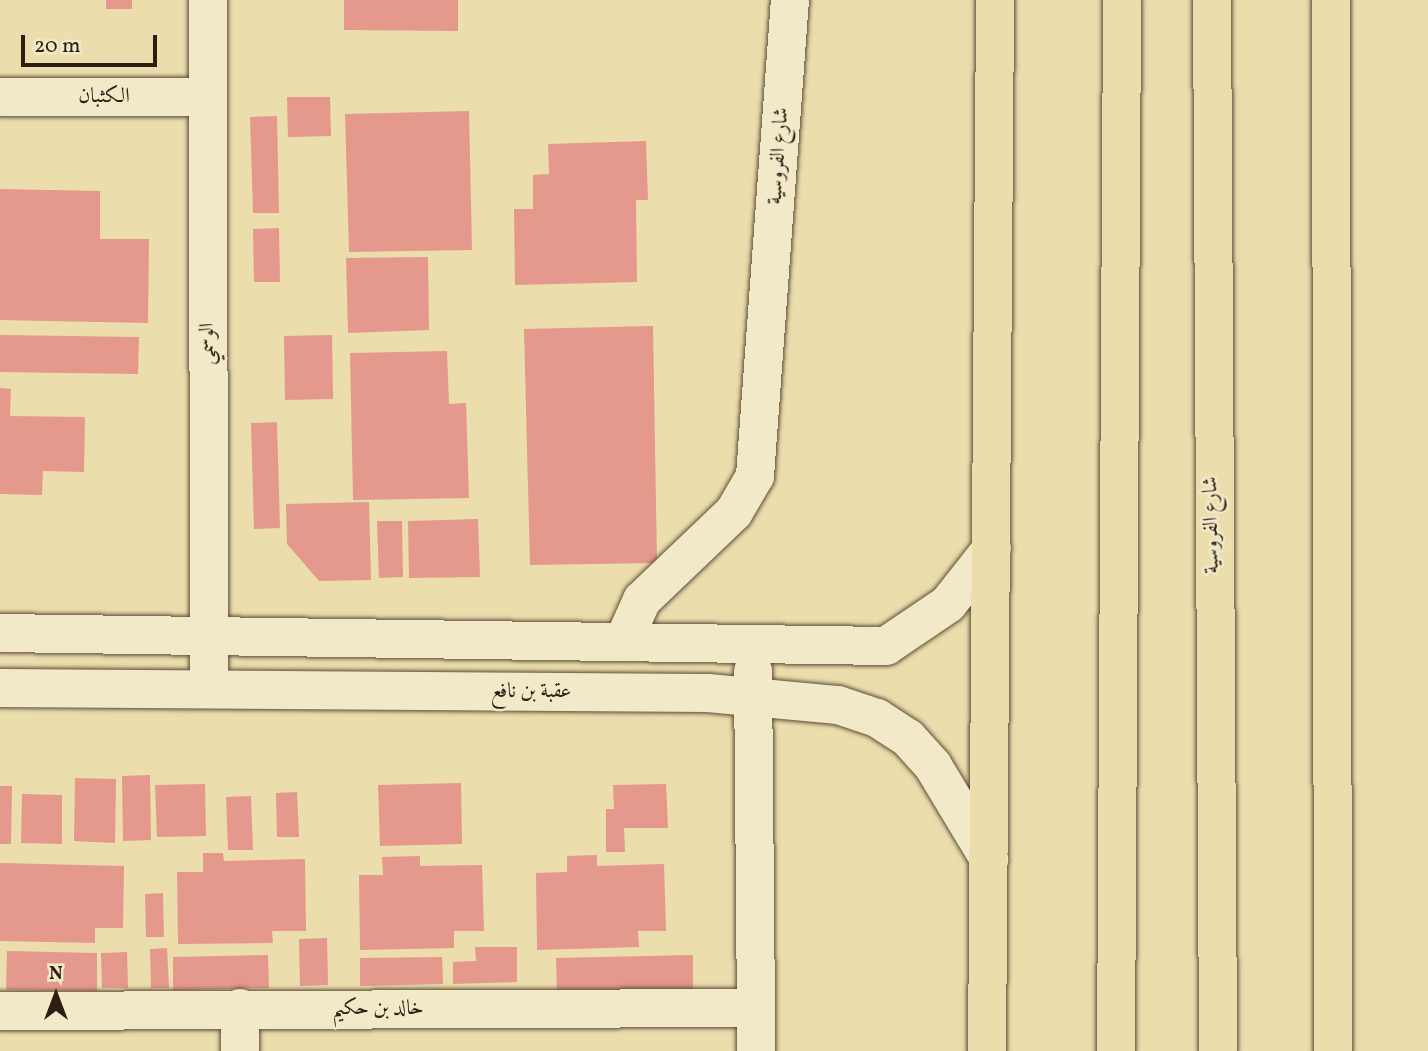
<!DOCTYPE html>
<html>
<head>
<meta charset="utf-8">
<style>
  body { margin:0 }
  #map { position:relative; width:1428px; height:1051px; overflow:hidden; background:#ebddac; font-family:Vollkorn,Amiri,serif }
  div>[style] { position:absolute }
  [style*='--x'] { left:calc(var(--x)*1px); top:calc(var(--y)*1px); width:calc(var(--w)*1px); rotate:calc(var(--a)*1deg) }
  .building>* { inset:0; background:#e4998c }
  .roads { filter:drop-shadow(0 0 2px #5d4d38) drop-shadow(0 0 2px #5d4d38) }
  .minor>* { height:38px; margin:-19px; padding:0 19px; transform-origin:19px; border-radius:19px; background:#f2e9c9 }
  .primary>* { height:38px; margin:-19px; padding:0 19px; transform-origin:19px; border-radius:19px; background:#ebddac }
  .trunk>* { height:38px; margin:-19px; padding:0 19px; transform-origin:19px; border-radius:19px; background:#ebddac }
  span { translate:-50% -50%; white-space:nowrap; text-align:center; line-height:1.15; -webkit-text-stroke:5px #f2e9c9; paint-order:stroke }
  .street-label { font-size:21px; color:#2e1d12 }
  .north { position:absolute; left:21px; top:960px; width:70px; height:70px; -webkit-text-stroke:5px #f2e9c9; paint-order:stroke; rotate:0deg; font-size:19px; font-weight:700; line-height:28px; text-align:center; color:#2e1d12 }
  .north::after { content:''; display:block; margin:auto; width:24px; height:32px; background:#2e1d12; clip-path:polygon(50% 0,100% 100%,50% 72%,0 100%) }
  .scale { position:absolute; left:21px; top:35px; width:136px; height:32px; box-sizing:border-box; border:4px solid #2e1d12; border-top:0; padding-left:9px; font-size:21px; line-height:24px; white-space:nowrap; color:#2e1d12; -webkit-text-stroke:5px #f2e9c9; paint-order:stroke }
</style>
</head>
<body>
<div id="map">
  <div class="building">
    <div style="clip-path:polygon(106px 0,132px 0,132px 9px,106px 9px)"></div>
    <div style="clip-path:polygon(344px 0,458px 0,458px 31px,344px 30px)"></div>
    <div style="clip-path:polygon(287px 97px,330px 97px,331px 136px,288px 137px)"></div>
    <div style="clip-path:polygon(469px 111px,472px 250px,349px 252px,345px 114px)"></div>
    <div style="clip-path:polygon(277px 116px,279px 213px,253px 213px,250px 117px)"></div>
    <div style="clip-path:polygon(646px 141px,648px 200px,636px 200px,637px 282px,515px 285px,514px 209px,533px 209px,533px 175px,549px 174px,548px 144px)"></div>
    <div style="clip-path:polygon(0 189px,100px 191px,100px 239px,149px 239px,148px 323px,0 320px)"></div>
    <div style="clip-path:polygon(279px 228px,280px 282px,254px 282px,253px 229px)"></div>
    <div style="clip-path:polygon(428px 257px,429px 330px,348px 333px,346px 258px)"></div>
    <div style="clip-path:polygon(653px 326px,657px 563px,530px 565px,524px 329px)"></div>
    <div style="clip-path:polygon(0 335px,139px 337px,138px 374px,0 372px)"></div>
    <div style="clip-path:polygon(332px 335px,333px 399px,285px 400px,284px 336px)"></div>
    <div style="clip-path:polygon(447px 351px,449px 404px,466px 403px,469px 498px,353px 500px,350px 353px)"></div>
    <div style="clip-path:polygon(0 388px,11px 389px,10px 416px,85px 417px,84px 472px,43px 471px,42px 495px,0 494px)"></div>
    <div style="clip-path:polygon(277px 422px,280px 528px,254px 529px,251px 423px)"></div>
    <div style="clip-path:polygon(369px 502px,371px 580px,319px 581px,287px 544px,286px 504px)"></div>
    <div style="clip-path:polygon(478px 519px,480px 577px,409px 578px,408px 521px)"></div>
    <div style="clip-path:polygon(377px 521px,402px 521px,403px 577px,379px 578px)"></div>
    <div style="clip-path:polygon(150px 775px,151px 840px,123px 841px,122px 776px)"></div>
    <div style="clip-path:polygon(75px 778px,116px 779px,115px 843px,74px 841px)"></div>
    <div style="clip-path:polygon(461px 783px,462px 844px,380px 846px,378px 785px)"></div>
    <div style="clip-path:polygon(205px 784px,206px 836px,157px 837px,155px 785px)"></div>
    <div style="clip-path:polygon(666px 784px,668px 828px,624px 828px,625px 852px,606px 852px,606px 809px,614px 809px,613px 785px)"></div>
    <div style="clip-path:polygon(0 786px,12px 786px,11px 844px,0 844px)"></div>
    <div style="clip-path:polygon(297px 792px,299px 837px,277px 837px,276px 793px)"></div>
    <div style="clip-path:polygon(22px 794px,62px 795px,62px 844px,21px 843px)"></div>
    <div style="clip-path:polygon(251px 796px,253px 850px,228px 850px,226px 797px)"></div>
    <div style="clip-path:polygon(203px 853px,223px 853px,224px 861px,305px 859px,306px 931px,272px 931px,273px 943px,178px 944px,177px 872px,203px 872px)"></div>
    <div style="clip-path:polygon(597px 855px,597px 866px,664px 864px,666px 931px,638px 931px,639px 947px,537px 950px,536px 873px,567px 872px,567px 856px)"></div>
    <div style="clip-path:polygon(420px 856px,420px 866px,482px 865px,484px 931px,454px 931px,454px 948px,360px 950px,359px 875px,383px 875px,382px 857px)"></div>
    <div style="clip-path:polygon(0 863px,124px 866px,123px 928px,95px 928px,95px 943px,0 941px)"></div>
    <div style="clip-path:polygon(163px 893px,164px 937px,146px 937px,145px 894px)"></div>
    <div style="clip-path:polygon(327px 938px,328px 985px,300px 986px,299px 939px)"></div>
    <div style="clip-path:polygon(475px 947px,517px 947px,517px 982px,453px 984px,453px 962px,476px 961px)"></div>
    <div style="clip-path:polygon(167px 948px,169px 988px,151px 988px,150px 949px)"></div>
    <div style="clip-path:polygon(7px 951px,97px 953px,97px 991px,6px 990px)"></div>
    <div style="clip-path:polygon(127px 952px,128px 988px,102px 988px,101px 953px)"></div>
    <div style="clip-path:polygon(268px 955px,269px 988px,173px 990px,173px 957px)"></div>
    <div style="clip-path:polygon(693px 955px,693px 990px,557px 993px,556px 958px)"></div>
    <div style="clip-path:polygon(442px 957px,443px 984px,360px 986px,360px 958px)"></div>
  </div>
  <div class="roads">
    <div class="minor">
      <div style="--x:208;--y:0;--w:689;--a:89.92"></div>
      <div style="--x:0;--y:97;--w:208;--a:0"></div>
      <div style="--x:0;--y:633;--w:886;--a:0.84"></div>
      <div style="--x:886;--y:646;--w:75;--a:-34.1"></div>
      <div style="--x:948;--y:604;--w:71;--a:-51.8"></div>
      <div style="--x:624;--y:640;--w:44;--a:-65.8"></div>
      <div style="--x:642;--y:600;--w:127;--a:-43.7"></div>
      <div style="--x:734;--y:512;--w:42;--a:-59.7"></div>
      <div style="--x:755;--y:476;--w:477;--a:-85.8"></div>
      <div style="--x:753;--y:671;--w:380;--a:89.5"></div>
      <div style="--x:0;--y:688;--w:708;--a:0.4"></div>
      <div style="--x:708;--y:693;--w:131;--a:5.3"></div>
      <div style="--x:838;--y:705;--w:41;--a:18.4"></div>
      <div style="--x:877;--y:718;--w:37;--a:33"></div>
      <div style="--x:908;--y:738;--w:38;--a:48"></div>
      <div style="--x:933;--y:766;--w:109;--a:58.9"></div>
      <div style="--x:0;--y:1011;--w:756;--a:-0.23"></div>
      <div style="--x:240;--y:1051;--w:43;--a:-90"></div>
    </div>
    <div class="primary">
      <div style="--x:1331;--y:0;--w:1051;--a:89.89"></div>
      <div style="--x:987;--y:1051;--w:1051;--a:-89.56"></div>
    </div>
    <div class="trunk">
      <div style="--x:1212;--y:0;--w:1051;--a:89.67"></div>
      <div style="--x:1116;--y:1051;--w:1051;--a:-89.67"></div>
    </div>
  </div>
  <div class="street-label">
    <span style="left:104px;top:97px">الكثبان</span>
    <span style="left:779px;top:156px;rotate:-86deg">شارع الفروسية</span>
    <span style="left:208px;top:344px;rotate:-90deg">الوسمي</span>
    <span style="left:1212px;top:525px;rotate:-91deg">شارع الفروسية</span>
    <span style="left:531px;top:692px">عقبة بن نافع</span>
    <span style="left:378px;top:1009px">خالد بن حكيم</span>
  </div>
  <div class="north">N</div>
  <div class="scale">20 m</div>
</div>
</body>
</html>
